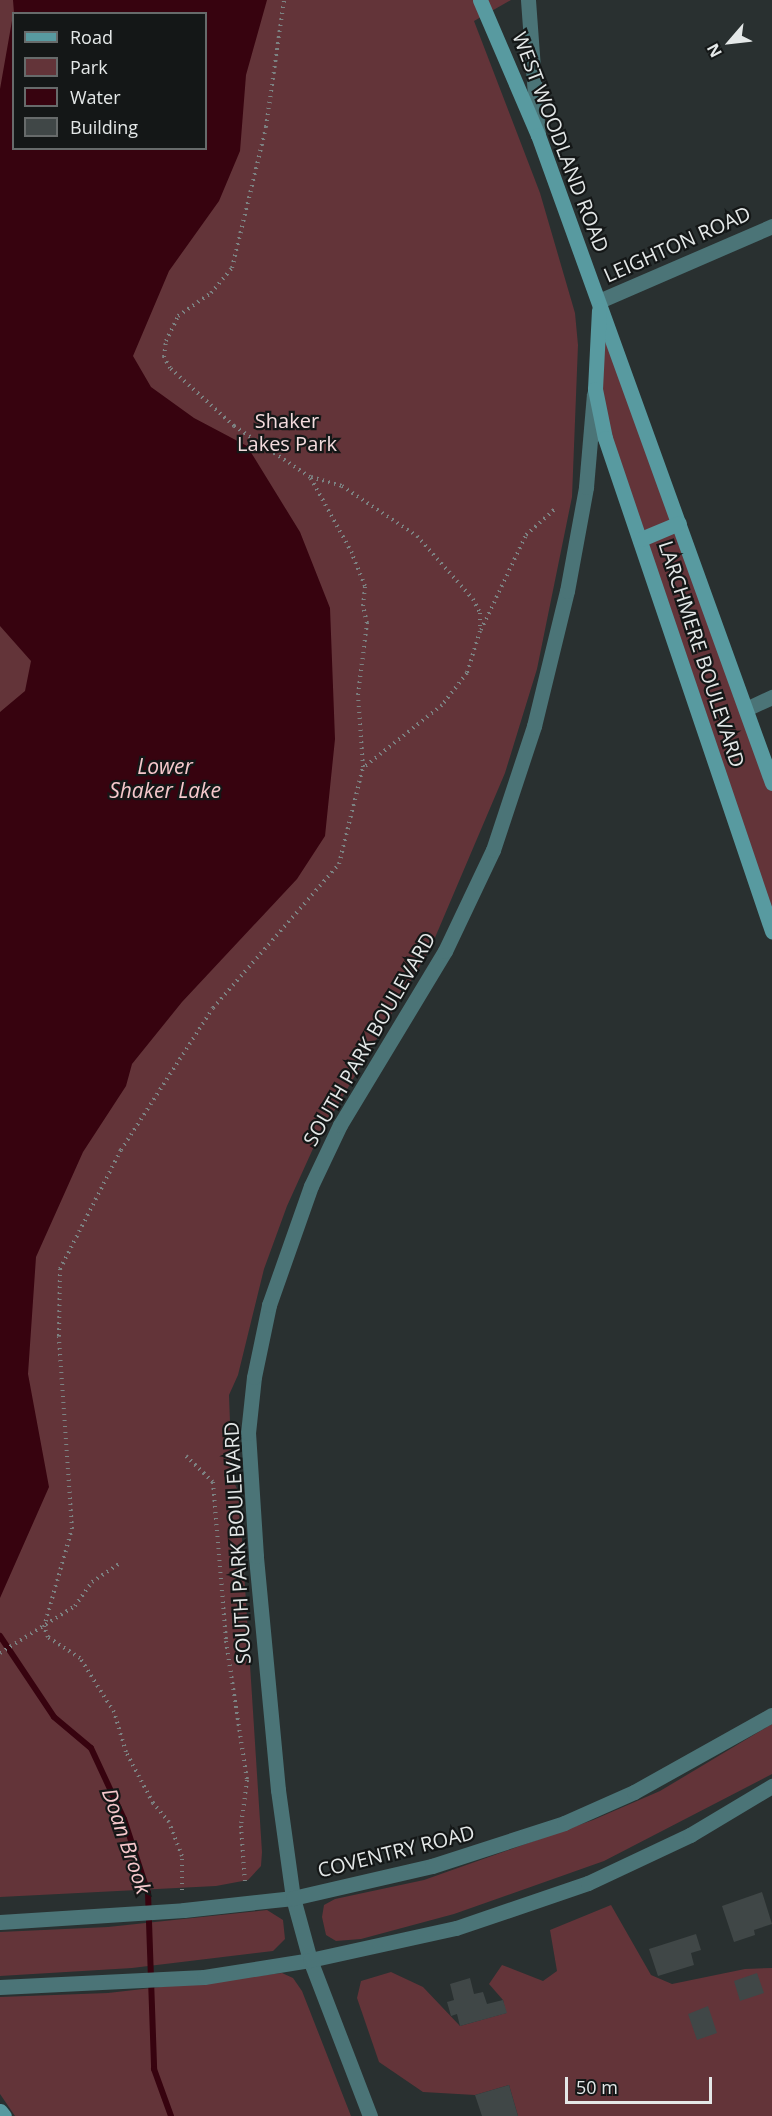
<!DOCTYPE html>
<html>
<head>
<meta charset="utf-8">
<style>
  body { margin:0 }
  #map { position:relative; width:772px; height:2116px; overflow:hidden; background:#293030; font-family:"Open Sans",sans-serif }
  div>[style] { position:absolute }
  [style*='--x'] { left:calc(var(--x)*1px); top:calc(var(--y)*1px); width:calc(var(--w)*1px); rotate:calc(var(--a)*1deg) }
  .green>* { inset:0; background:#633439 }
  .water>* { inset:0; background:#37030f }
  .stream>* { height:6px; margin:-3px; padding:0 3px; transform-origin:3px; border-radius:3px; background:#37030f }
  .building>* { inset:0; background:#404747 }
  .path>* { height:4px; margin-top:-2px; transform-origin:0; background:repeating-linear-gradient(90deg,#7c8282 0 1.5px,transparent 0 6px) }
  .minor>* { height:15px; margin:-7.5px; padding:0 7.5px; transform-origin:7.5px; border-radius:7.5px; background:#4b7477 }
  .tertiary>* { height:15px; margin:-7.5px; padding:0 7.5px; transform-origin:7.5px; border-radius:7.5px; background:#4b7477 }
  .secondary>* { height:15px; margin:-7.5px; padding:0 7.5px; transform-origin:7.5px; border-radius:7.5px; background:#589aa0 }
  span { translate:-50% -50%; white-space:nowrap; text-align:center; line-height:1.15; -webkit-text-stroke:4.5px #141717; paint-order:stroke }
  .street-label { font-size:20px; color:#e4e8e8 }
  .park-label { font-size:20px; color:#f3dbdd }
  .water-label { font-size:21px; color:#f6c8cc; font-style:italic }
  .legend { position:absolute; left:12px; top:12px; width:195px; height:138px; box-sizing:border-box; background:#141717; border:2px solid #676b6b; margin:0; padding:8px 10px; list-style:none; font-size:18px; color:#e4e8e8 }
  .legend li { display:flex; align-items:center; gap:12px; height:30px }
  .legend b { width:30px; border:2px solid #676b6b }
  .north { position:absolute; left:700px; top:12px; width:60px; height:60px; -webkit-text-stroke:4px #141717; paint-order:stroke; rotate:242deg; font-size:16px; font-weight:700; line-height:24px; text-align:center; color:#e4e8e8 }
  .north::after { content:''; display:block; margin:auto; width:21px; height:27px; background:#e4e8e8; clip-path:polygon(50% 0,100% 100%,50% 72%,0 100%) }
  .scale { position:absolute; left:565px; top:2077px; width:147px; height:27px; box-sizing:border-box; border:3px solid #e4e8e8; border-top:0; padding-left:8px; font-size:18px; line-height:21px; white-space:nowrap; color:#e4e8e8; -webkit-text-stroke:4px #141717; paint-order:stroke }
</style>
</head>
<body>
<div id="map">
  <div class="green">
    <div style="clip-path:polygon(evenodd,0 0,511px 0,474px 21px,540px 193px,575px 313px,578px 345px,572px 497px,537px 669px,505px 773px,431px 947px,316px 1142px,287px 1206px,264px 1269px,238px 1375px,229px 1395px,232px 1478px,239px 1493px,262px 1852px,261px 1866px,248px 1880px,216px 1886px,0 1897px,0 0,14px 14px,206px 14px,206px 148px,14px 148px,14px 14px)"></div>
    <div style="clip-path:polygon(599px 301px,772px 783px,772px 931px,595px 389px)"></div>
    <div style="clip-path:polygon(772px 1724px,772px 1774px,604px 1861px,454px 1914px,361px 1939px,336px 1941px,326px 1935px,322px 1917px,324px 1905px,335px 1899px,424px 1880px,593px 1820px,660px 1791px)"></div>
    <div style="clip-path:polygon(611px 1905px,651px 1975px,672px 1984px,745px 1969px,772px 1968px,772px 2116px,518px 2116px,509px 2085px,475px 2095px,423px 2092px,379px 2062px,357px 1998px,361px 1981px,391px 1972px,423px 1987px,460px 2026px,506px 2013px,503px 2000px,489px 1984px,502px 1965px,543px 1981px,557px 1971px,550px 1930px)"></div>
    <div style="clip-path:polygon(267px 1910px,283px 1920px,285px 1939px,273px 1951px,132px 1968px,0 1976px,0 1932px,108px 1927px)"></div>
    <div style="clip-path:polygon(282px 1973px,293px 1978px,302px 1991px,351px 2116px,15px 2116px,0 2094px,0 1997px,108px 1993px)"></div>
  </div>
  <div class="water">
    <div style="clip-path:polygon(13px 0,267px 0,246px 75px,240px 151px,219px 201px,169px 271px,133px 356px,151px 387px,194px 418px,247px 446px,300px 532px,330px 608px,335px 739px,325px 836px,297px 879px,182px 1002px,132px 1064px,126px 1086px,83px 1152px,36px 1257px,28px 1374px,49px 1487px,0 1598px,0 712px,25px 691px,31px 661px,0 626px,0 89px,13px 15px,14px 148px,206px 148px,206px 14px,14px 13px)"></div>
  </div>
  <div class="stream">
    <div style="--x:0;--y:1636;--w:97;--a:56.3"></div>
    <div style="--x:54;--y:1717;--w:48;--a:40"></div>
    <div style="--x:91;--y:1748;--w:78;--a:65.1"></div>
    <div style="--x:124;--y:1819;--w:78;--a:72"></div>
    <div style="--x:148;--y:1893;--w:176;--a:88"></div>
    <div style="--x:154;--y:2069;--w:50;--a:70.1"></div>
  </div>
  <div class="building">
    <div style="clip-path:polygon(762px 1892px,772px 1924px,754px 1930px,755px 1935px,734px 1942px,722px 1906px)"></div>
    <div style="clip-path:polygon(696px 1934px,701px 1950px,691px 1953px,694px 1965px,658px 1976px,649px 1949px)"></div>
    <div style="clip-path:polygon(757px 1973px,764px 1993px,740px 2001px,734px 1981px)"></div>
    <div style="clip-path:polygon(470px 1978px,474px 1994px,483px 1992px,487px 2004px,503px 2000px,507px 2013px,460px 2026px,457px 2014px,451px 2016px,447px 2002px,454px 2000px,450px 1984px)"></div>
    <div style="clip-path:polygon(708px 2006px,717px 2033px,697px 2040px,688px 2014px)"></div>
    <div style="clip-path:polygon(509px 2085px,518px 2116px,482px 2116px,475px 2095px)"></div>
  </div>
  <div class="path">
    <div style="--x:311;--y:477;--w:32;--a:16"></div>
    <div style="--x:342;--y:486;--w:90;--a:33.7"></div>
    <div style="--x:417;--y:536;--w:84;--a:48.4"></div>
    <div style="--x:473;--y:599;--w:16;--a:63"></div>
    <div style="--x:480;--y:613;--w:18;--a:90"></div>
    <div style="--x:480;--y:631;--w:44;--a:107.2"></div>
    <div style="--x:467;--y:673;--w:41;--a:128"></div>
    <div style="--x:442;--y:705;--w:100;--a:141.5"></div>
    <div style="--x:481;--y:630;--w:105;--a:-64.7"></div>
    <div style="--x:526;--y:535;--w:39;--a:-42"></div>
    <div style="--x:186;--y:1456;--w:37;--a:44"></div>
    <div style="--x:213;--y:1482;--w:160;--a:85.3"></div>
    <div style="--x:226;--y:1641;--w:141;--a:81.4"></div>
    <div style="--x:247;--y:1780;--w:46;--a:97.4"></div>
    <div style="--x:241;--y:1826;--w:56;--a:85.9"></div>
    <div style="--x:0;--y:1653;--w:89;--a:-32.1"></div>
    <div style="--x:75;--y:1606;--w:29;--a:-55"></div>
    <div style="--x:92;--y:1582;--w:32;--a:-34"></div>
    <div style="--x:182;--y:1890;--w:34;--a:-90"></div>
    <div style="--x:182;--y:1856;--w:36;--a:-111"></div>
    <div style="--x:169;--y:1822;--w:25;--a:-130"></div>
    <div style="--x:153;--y:1803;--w:58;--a:-117.9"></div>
    <div style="--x:126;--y:1752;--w:42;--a:-106.7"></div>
    <div style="--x:114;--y:1712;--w:64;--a:-122.2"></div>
    <div style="--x:80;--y:1658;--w:38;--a:-147"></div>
    <div style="--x:48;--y:1637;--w:11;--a:-112"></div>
    <div style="--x:44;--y:1627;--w:102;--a:-74.1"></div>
    <div style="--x:72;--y:1529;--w:193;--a:-93.9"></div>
    <div style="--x:59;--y:1336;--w:67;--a:-89.1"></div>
    <div style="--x:60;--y:1269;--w:134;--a:-62.9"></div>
    <div style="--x:121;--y:1150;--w:169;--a:-57.1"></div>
    <div style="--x:213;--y:1008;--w:191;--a:-48.8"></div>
    <div style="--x:339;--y:864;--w:100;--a:-76.1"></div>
    <div style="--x:363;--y:767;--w:72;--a:-94"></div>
    <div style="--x:358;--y:695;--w:73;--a:-82.9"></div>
    <div style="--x:367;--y:623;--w:17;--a:-103"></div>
    <div style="--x:363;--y:606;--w:20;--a:-84"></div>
    <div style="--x:365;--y:586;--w:35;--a:-112"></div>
    <div style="--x:352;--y:553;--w:87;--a:-118.9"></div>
    <div style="--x:310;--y:477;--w:92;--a:-146.1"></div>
    <div style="--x:234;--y:426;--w:86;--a:-137.8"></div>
    <div style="--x:170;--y:368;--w:13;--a:-119"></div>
    <div style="--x:164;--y:357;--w:16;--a:-83"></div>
    <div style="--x:166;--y:341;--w:28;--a:-64"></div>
    <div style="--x:178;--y:316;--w:40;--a:-34.9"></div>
    <div style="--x:211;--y:293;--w:33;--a:-50"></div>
    <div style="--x:232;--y:268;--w:145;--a:-76.4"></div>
    <div style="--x:266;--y:127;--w:128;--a:-81.9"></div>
  </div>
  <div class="minor">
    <div style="--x:599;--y:301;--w:189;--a:-23.4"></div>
    <div style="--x:746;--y:709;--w:29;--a:-25"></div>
    <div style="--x:370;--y:2116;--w:167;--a:-111"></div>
    <div style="--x:310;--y:1960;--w:64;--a:-105.3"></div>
    <div style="--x:293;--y:1898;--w:109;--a:-97.9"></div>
    <div style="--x:278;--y:1790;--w:235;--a:-95.4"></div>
    <div style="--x:256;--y:1556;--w:123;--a:-93.7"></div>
    <div style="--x:248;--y:1433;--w:56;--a:-83.9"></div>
    <div style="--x:254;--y:1377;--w:74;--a:-78.2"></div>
    <div style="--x:269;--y:1305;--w:126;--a:-70.6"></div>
    <div style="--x:311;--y:1186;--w:68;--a:-64.6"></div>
    <div style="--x:340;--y:1125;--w:203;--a:-58.9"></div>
    <div style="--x:445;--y:951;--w:112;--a:-64.6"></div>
    <div style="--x:493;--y:850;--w:131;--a:-71.7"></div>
    <div style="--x:534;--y:726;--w:139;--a:-76.3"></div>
    <div style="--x:567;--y:591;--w:106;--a:-79.6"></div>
    <div style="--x:586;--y:487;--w:93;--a:-85.1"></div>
  </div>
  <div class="tertiary">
    <div style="--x:528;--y:0;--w:135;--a:85.8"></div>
    <div style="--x:0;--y:1922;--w:184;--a:-3.7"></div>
    <div style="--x:184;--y:1910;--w:110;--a:-6.3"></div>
    <div style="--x:293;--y:1898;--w:143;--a:-13"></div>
    <div style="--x:432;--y:1866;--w:139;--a:-18"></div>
    <div style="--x:564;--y:1823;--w:77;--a:-23.9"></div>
    <div style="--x:634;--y:1792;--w:158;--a:-29.2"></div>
    <div style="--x:0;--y:1987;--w:204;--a:-2.8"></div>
    <div style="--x:204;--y:1977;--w:107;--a:-9.1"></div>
    <div style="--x:310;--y:1960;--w:149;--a:-12.4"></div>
    <div style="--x:456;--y:1928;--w:139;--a:-18.8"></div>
    <div style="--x:588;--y:1883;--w:113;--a:-25.2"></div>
    <div style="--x:690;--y:1835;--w:96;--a:-30.9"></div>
  </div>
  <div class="secondary">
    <div style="--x:480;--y:0;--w:147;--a:66.8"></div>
    <div style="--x:538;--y:135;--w:689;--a:70.14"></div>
    <div style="--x:599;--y:310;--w:79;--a:92.9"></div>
    <div style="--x:595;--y:389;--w:50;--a:78.5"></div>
    <div style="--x:605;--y:438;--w:521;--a:71.29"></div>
    <div style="--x:641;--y:539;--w:41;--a:-22.8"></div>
    <div style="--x:0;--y:2111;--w:6;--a:51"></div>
  </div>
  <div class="street-label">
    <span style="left:561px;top:142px;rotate:69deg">WEST WOODLAND ROAD</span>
    <span style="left:677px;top:244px;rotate:-24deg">LEIGHTON ROAD</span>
    <span style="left:702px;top:654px;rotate:72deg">LARCHMERE BOULEVARD</span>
    <span style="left:369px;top:1039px;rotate:-60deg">SOUTH PARK BOULEVARD</span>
    <span style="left:237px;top:1543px;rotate:-93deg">SOUTH PARK BOULEVARD</span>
    <span style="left:396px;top:1851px;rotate:-14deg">COVENTRY ROAD</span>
  </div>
  <div class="park-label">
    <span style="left:287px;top:432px">Shaker<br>Lakes Park</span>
  </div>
  <div class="water-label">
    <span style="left:165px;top:778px">Lower<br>Shaker Lake</span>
    <span style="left:127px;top:1841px;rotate:71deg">Doan Brook</span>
  </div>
  <ul class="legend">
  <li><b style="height:8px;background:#589aa0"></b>Road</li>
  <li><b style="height:16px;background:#633439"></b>Park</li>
  <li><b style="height:16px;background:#37030f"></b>Water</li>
  <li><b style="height:16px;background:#404747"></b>Building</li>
  </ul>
  <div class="north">N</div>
  <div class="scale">50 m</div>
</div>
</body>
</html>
